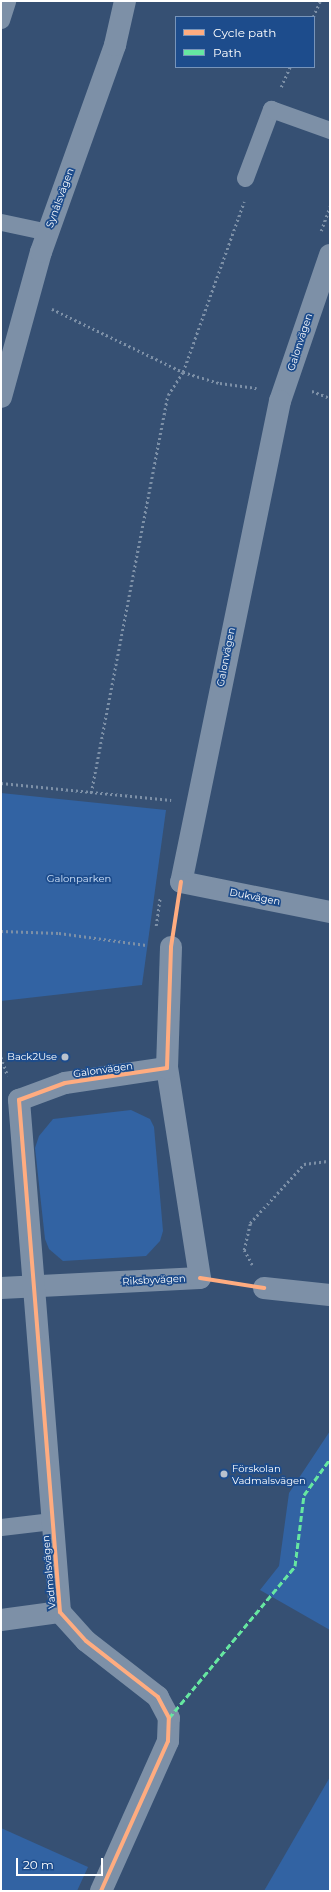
<!DOCTYPE html>
<html>
<head>
<meta charset="utf-8">
<style>
  body { margin:0 }
  #map { position:relative; width:331px; height:1892px; overflow:hidden; background:#365073; font-family:Montserrat,sans-serif }
  div>[style] { position:absolute }
  [style*='--x'] { left:calc(var(--x)*1px); top:calc(var(--y)*1px); width:calc(var(--w)*1px); rotate:calc(var(--a)*1deg) }
  .green>* { inset:0; background:#3263a3 }
  .path>* { height:2.5px; margin-top:-1.25px; transform-origin:0; background:repeating-linear-gradient(90deg,#7d90a7 0 2px,transparent 0 5px) }
  .service>* { height:17px; margin:-8.5px; padding:0 8.5px; transform-origin:8.5px; border-radius:8.5px; background:#7d90a7 }
  .minor>* { height:22px; margin:-11px; padding:0 11px; transform-origin:11px; border-radius:11px; background:#7d90a7 }
  .quiet>* { height:3px; margin-top:-1.5px; transform-origin:0; background:repeating-linear-gradient(90deg,#66e7a1 0 6px,transparent 0 9px) }
  .cycleway>* { height:4px; margin:-2px; padding:0 2px; transform-origin:2px; border-radius:2px; background:#ffac80 }
  .dots>* { width:11px; height:11px; translate:-50% -50%; box-sizing:border-box; border:2px solid #1d4c8c; border-radius:50% }
  span { translate:-50% -50%; white-space:nowrap; text-align:center; line-height:1.15; -webkit-text-stroke:3.5px #1d4c8c; paint-order:stroke }
  .street-label { font-size:10px; color:#fff }
  .park-label { font-size:10px; color:#cfe2f9 }
  .poi-label { font-size:10px; color:#fff }
  .right { translate:-100% -50%; text-align:right }
  .left { translate:0 -50%; text-align:left }
  .frame { position:absolute; inset:0; border:2px solid #fff; pointer-events:none }
  .legend { position:absolute; left:175px; top:16px; width:140px; height:52px; box-sizing:border-box; background:#1d4c8c; border:1px solid #7794ba; margin:0; padding:5px 7px; list-style:none; font-size:12px; color:#fff }
  .legend li { display:flex; align-items:center; gap:8px; height:20px }
  .legend b { width:20px; border:1px solid #7794ba }
  .scale { position:absolute; left:16px; top:1858px; width:87px; height:18px; box-sizing:border-box; border:2px solid #fff; border-top:0; padding-left:5px; font-size:12px; line-height:14px; white-space:nowrap; color:#fff; -webkit-text-stroke:3px #1d4c8c; paint-order:stroke }
</style>
</head>
<body>
<div id="map">
  <div class="green">
    <div style="clip-path:polygon(1px 793px,166px 810px,142px 985px,1px 1001px)"></div>
    <div style="clip-path:polygon(131px 1110px,150px 1119px,154px 1127px,163px 1231px,160px 1241px,146px 1256px,63px 1261px,49px 1249px,45px 1239px,35px 1148px,39px 1136px,53px 1119px)"></div>
    <div style="clip-path:polygon(330px 1431px,330px 1630px,260px 1590px,279px 1566px,289px 1493px)"></div>
    <div style="clip-path:polygon(330px 1777px,330px 1891px,264px 1891px)"></div>
    <div style="clip-path:polygon(1px 1828px,88px 1867px,77px 1891px,1px 1891px)"></div>
  </div>
  <div class="path">
    <div style="--x:313;--y:17;--w:17;--a:-66"></div>
    <div style="--x:281;--y:87;--w:22;--a:-66"></div>
    <div style="--x:321;--y:231;--w:27;--a:-70"></div>
    <div style="--x:52;--y:309;--w:145;--a:25.7"></div>
    <div style="--x:183;--y:372;--w:39;--a:17"></div>
    <div style="--x:220;--y:383;--w:37;--a:8"></div>
    <div style="--x:312;--y:391;--w:19;--a:21"></div>
    <div style="--x:1;--y:783;--w:171;--a:5.7"></div>
    <div style="--x:91;--y:793;--w:405;--a:-79.1"></div>
    <div style="--x:168;--y:395;--w:27;--a:-57"></div>
    <div style="--x:183;--y:372;--w:181;--a:-70.3"></div>
    <div style="--x:156;--y:926;--w:28;--a:-82"></div>
    <div style="--x:1;--y:931;--w:58;--a:2"></div>
    <div style="--x:59;--y:933;--w:88;--a:7.9"></div>
    <div style="--x:1;--y:1057;--w:20;--a:70"></div>
    <div style="--x:252;--y:1265;--w:17;--a:-118"></div>
    <div style="--x:244;--y:1250;--w:28;--a:-77"></div>
    <div style="--x:250;--y:1223;--w:80;--a:-47.5"></div>
    <div style="--x:304;--y:1164;--w:26;--a:-7"></div>
  </div>
  <div class="service">
    <div style="--x:1;--y:20;--w:20;--a:-72"></div>
    <div style="--x:245;--y:178;--w:74;--a:-69.4"></div>
    <div style="--x:271;--y:109;--w:63;--a:19.6"></div>
    <div style="--x:1;--y:222;--w:48;--a:12"></div>
    <div style="--x:1;--y:1527;--w:51;--a:-6.7"></div>
  </div>
  <div class="minor">
    <div style="--x:330;--y:255;--w:154;--a:108.9"></div>
    <div style="--x:280;--y:401;--w:491;--a:101.6"></div>
    <div style="--x:181;--y:882;--w:152;--a:11.4"></div>
    <div style="--x:1;--y:397;--w:150;--a:-74.6"></div>
    <div style="--x:41;--y:252;--w:220;--a:-70.3"></div>
    <div style="--x:115;--y:45;--w:45;--a:-77.2"></div>
    <div style="--x:1;--y:1288;--w:199;--a:-2.9"></div>
    <div style="--x:200;--y:1278;--w:213;--a:-98.9"></div>
    <div style="--x:264;--y:1288;--w:66;--a:6.1"></div>
    <div style="--x:1;--y:1620;--w:60;--a:-7.7"></div>
    <div style="--x:101;--y:1891;--w:164;--a:-65.9"></div>
    <div style="--x:168;--y:1741;--w:23;--a:-88"></div>
    <div style="--x:169;--y:1718;--w:24;--a:-118"></div>
    <div style="--x:158;--y:1697;--w:91;--a:-142.1"></div>
    <div style="--x:86;--y:1641;--w:39;--a:-132"></div>
    <div style="--x:60;--y:1612;--w:514;--a:-94.58"></div>
    <div style="--x:19;--y:1100;--w:49;--a:-20.3"></div>
    <div style="--x:65;--y:1083;--w:103;--a:-8.4"></div>
    <div style="--x:167;--y:1068;--w:121;--a:-88.1"></div>
  </div>
  <div class="quiet">
    <div style="--x:169;--y:1718;--w:197;--a:-50.3"></div>
    <div style="--x:295;--y:1566;--w:72;--a:-82.8"></div>
    <div style="--x:304;--y:1495;--w:44;--a:-54.2"></div>
  </div>
  <div class="cycleway">
    <div style="--x:200;--y:1278;--w:65;--a:8.9"></div>
    <div style="--x:101;--y:1891;--w:164;--a:-65.9"></div>
    <div style="--x:168;--y:1741;--w:23;--a:-88"></div>
    <div style="--x:169;--y:1718;--w:24;--a:-118"></div>
    <div style="--x:158;--y:1697;--w:91;--a:-142.1"></div>
    <div style="--x:86;--y:1641;--w:39;--a:-132"></div>
    <div style="--x:60;--y:1612;--w:514;--a:-94.58"></div>
    <div style="--x:19;--y:1100;--w:49;--a:-20.3"></div>
    <div style="--x:65;--y:1083;--w:103;--a:-8.4"></div>
    <div style="--x:167;--y:1068;--w:121;--a:-88.1"></div>
    <div style="--x:171;--y:947;--w:66;--a:-81.3"></div>
  </div>
  <div class="dots">
    <div style="left:65px;top:1057px;background:#b9c2ce"></div>
    <div style="left:224px;top:1474px;background:#b9c2ce"></div>
  </div>
  <div class="street-label">
    <span style="left:60px;top:198px;rotate:-70deg">Synålsvägen</span>
    <span style="left:300px;top:342px;rotate:-72deg">Galonvägen</span>
    <span style="left:226px;top:657px;rotate:-79deg">Galonvägen</span>
    <span style="left:255px;top:897px;rotate:11deg">Dukvägen</span>
    <span style="left:103px;top:1070px;rotate:-8deg">Galonvägen</span>
    <span style="left:154px;top:1280px;rotate:-3deg">Riksbyvägen</span>
    <span style="left:49px;top:1572px;rotate:-95deg">Vadmalsvägen</span>
  </div>
  <div class="park-label">
    <span style="left:79px;top:879px">Galonparken</span>
  </div>
  <div class="poi-label">
    <span class="right" style="left:57px;top:1057px">Back2Use</span>
    <span class="left" style="left:232px;top:1474px">Förskolan<br>Vadmalsvägen</span>
  </div>
  <div class="frame"></div>
  <ul class="legend">
  <li><b style="height:5px;background:#ffac80"></b>Cycle path</li>
  <li><b style="height:5px;background:#66e7a1"></b>Path</li>
  </ul>
  <div class="scale">20 m</div>
</div>
</body>
</html>
